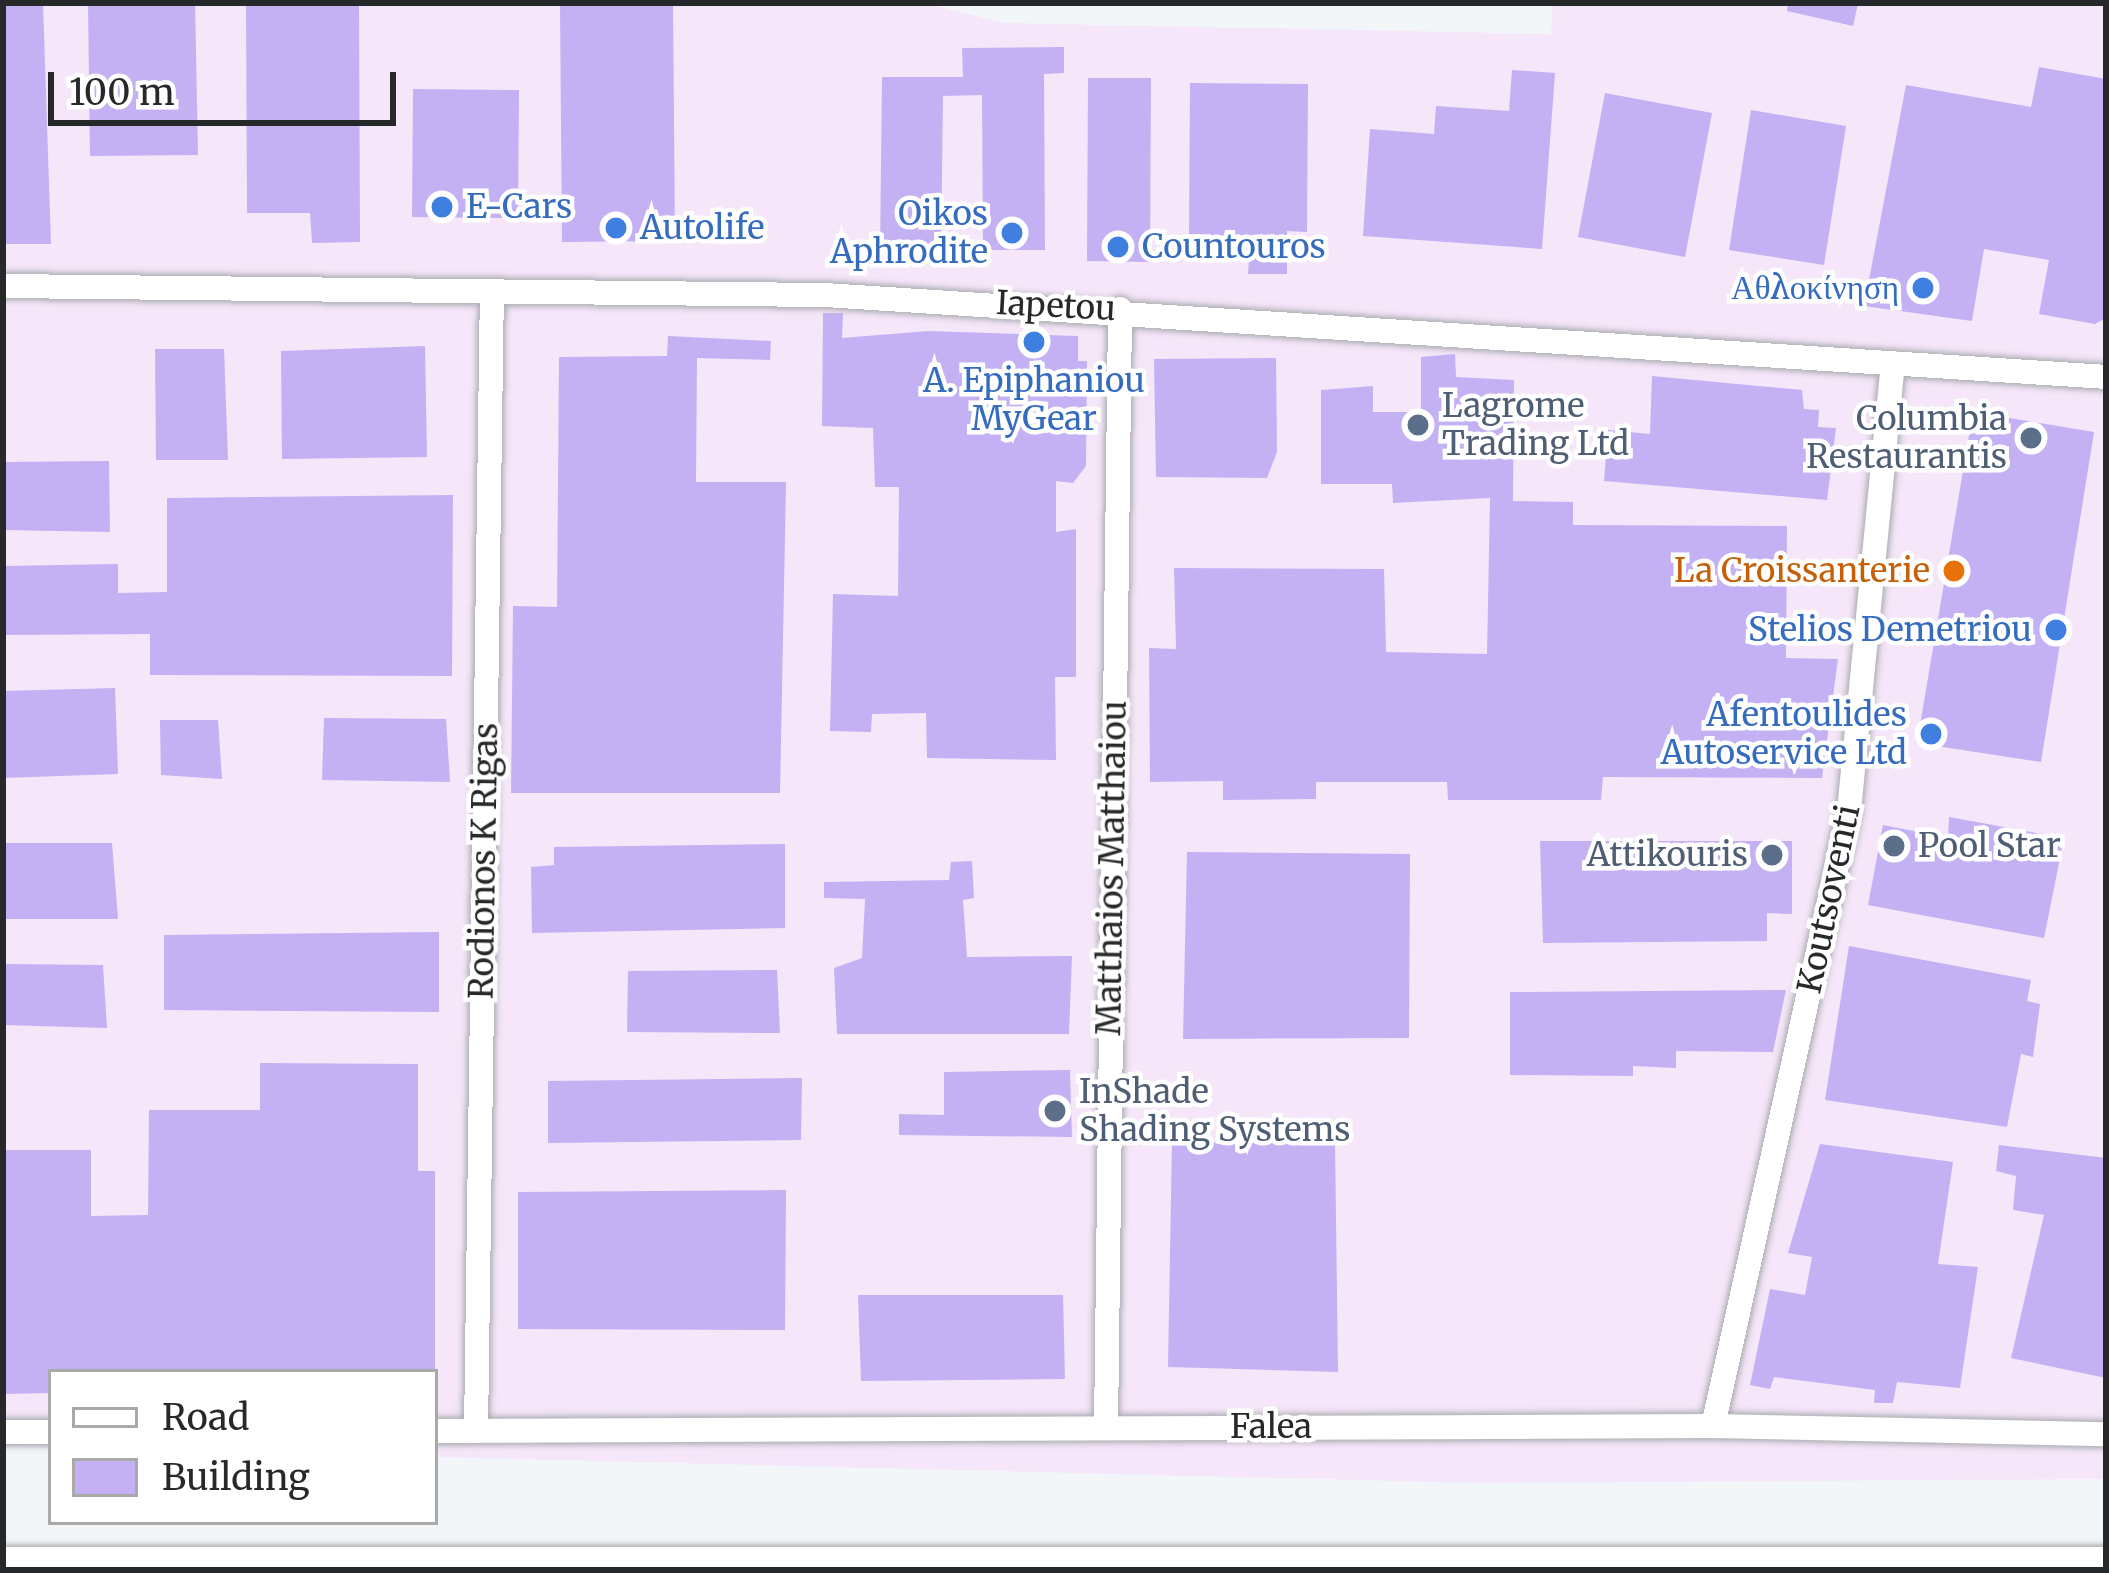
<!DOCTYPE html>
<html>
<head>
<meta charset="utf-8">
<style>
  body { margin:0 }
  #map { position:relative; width:2109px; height:1573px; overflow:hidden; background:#f3f6f9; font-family:Merriweather,serif }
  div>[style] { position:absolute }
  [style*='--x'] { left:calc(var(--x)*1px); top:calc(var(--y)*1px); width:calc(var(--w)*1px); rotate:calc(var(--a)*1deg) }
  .industrial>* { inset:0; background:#f5e6f9 }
  .building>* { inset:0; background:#c3b1f4 }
  .roads { filter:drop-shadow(0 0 3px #a9abaf) drop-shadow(0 0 3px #a9abaf) }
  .street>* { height:24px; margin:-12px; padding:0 12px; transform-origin:12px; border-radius:12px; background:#fff }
  .highway>* { height:42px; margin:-21px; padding:0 21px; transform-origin:21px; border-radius:21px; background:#fff }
  .dots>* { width:33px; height:33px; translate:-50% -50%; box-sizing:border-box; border:6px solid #fff; border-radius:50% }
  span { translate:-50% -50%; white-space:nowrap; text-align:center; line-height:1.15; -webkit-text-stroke:9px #fff; paint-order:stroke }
  .shop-label { font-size:33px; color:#366cbe }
  .left { translate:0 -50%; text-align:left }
  .right { translate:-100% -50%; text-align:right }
  .street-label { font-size:33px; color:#272829 }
  .service-label { font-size:33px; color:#4e5e75 }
  .food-label { font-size:33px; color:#c56008 }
  .frame { position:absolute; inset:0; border:6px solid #272829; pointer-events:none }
  .legend { position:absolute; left:48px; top:1369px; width:390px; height:156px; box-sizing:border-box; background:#fff; border:3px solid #a9a9a9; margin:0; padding:15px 21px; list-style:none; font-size:36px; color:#272829 }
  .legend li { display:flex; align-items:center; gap:24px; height:60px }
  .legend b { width:60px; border:3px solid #a9a9a9 }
  .scale { position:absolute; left:48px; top:72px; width:348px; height:54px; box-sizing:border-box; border:6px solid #272829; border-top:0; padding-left:15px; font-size:36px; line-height:42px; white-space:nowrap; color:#272829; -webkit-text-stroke:9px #fff; paint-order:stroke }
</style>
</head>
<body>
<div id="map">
  <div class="industrial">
    <div style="clip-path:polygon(3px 3px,924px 3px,1005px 23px,1551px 34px,1553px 3px,2106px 3px,2106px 1479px,1476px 1483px,435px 1457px,435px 1372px,51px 1372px,51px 1448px,3px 1446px)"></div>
  </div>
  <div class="building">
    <div style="clip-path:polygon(3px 3px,43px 3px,51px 244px,3px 244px)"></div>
    <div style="clip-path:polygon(88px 3px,195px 3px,198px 155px,90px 156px)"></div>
    <div style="clip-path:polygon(246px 3px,359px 3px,360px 242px,312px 243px,310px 213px,247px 213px)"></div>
    <div style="clip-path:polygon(560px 3px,673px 3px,675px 241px,562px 242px)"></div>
    <div style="clip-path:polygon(1788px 3px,1858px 3px,1853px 26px,1787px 11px)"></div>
    <div style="clip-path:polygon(1064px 47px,1064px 73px,1044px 74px,1045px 250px,983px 250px,982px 95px,943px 96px,941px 255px,880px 254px,882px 77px,963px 77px,962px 48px)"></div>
    <div style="clip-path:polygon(2039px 67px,2106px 79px,2106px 318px,2095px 324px,2039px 314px,2049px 260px,1984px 249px,1972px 321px,1864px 306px,1906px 85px,2031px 107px)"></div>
    <div style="clip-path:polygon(1512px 70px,1555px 73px,1542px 249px,1363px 236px,1370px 129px,1434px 134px,1436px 106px,1509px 111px)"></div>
    <div style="clip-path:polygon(1088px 78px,1151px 78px,1150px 262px,1087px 261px)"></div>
    <div style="clip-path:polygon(1190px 83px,1308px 84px,1307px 232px,1287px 231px,1287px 274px,1248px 274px,1249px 259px,1209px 259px,1210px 234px,1189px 234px)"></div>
    <div style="clip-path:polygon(413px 89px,519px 90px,518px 218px,412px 217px)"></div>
    <div style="clip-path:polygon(1605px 93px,1712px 113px,1685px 257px,1578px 237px)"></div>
    <div style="clip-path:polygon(1751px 110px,1846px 126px,1824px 265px,1729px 250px)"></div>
    <div style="clip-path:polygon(823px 313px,843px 313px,842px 338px,928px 331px,1078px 336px,1078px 361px,1087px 361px,1086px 466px,1073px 483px,1056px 481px,1056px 532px,1076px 529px,1076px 677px,1055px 677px,1056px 760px,927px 758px,926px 713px,872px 714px,871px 732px,830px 731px,833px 594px,898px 596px,899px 487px,875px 487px,873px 428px,822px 426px)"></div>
    <div style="clip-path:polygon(668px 336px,771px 341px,770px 360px,697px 358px,696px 482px,786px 482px,780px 793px,511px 793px,513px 606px,557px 607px,559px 357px,667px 356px)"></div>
    <div style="clip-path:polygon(425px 346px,427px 457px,282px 459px,281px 351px)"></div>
    <div style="clip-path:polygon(155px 349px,224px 349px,228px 460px,156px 460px)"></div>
    <div style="clip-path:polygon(1455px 354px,1456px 377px,1514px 380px,1513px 501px,1573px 502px,1573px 525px,1787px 526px,1786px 658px,1838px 659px,1822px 778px,1603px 777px,1601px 800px,1448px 800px,1447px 782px,1316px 782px,1316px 799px,1223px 800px,1223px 781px,1150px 782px,1149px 648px,1176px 649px,1174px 568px,1384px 569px,1386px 652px,1487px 654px,1490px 498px,1393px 503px,1392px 484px,1321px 484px,1321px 390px,1373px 386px,1373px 412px,1421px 412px,1421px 357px)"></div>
    <div style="clip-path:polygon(1276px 358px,1277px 452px,1267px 478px,1156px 477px,1154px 359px)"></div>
    <div style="clip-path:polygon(1652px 376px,1802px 390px,1804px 409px,1819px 410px,1818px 427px,1836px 428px,1827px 500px,1604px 481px,1608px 430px,1650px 434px)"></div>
    <div style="clip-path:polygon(1973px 412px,2094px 432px,2041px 762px,1917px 743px)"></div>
    <div style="clip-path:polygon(109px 461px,110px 532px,3px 530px,3px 462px)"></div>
    <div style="clip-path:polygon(453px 495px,452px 676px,150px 675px,150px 634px,3px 635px,3px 566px,118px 564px,118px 593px,167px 592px,167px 498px)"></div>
    <div style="clip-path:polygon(115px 688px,118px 774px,3px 778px,3px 691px)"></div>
    <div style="clip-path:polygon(324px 718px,446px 719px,450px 782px,322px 780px)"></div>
    <div style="clip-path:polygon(160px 720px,218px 720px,222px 779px,161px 775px)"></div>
    <div style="clip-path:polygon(1949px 817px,2064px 838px,2044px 938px,1868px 905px,1883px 825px,1948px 838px)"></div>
    <div style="clip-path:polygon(1540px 841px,1792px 841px,1792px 914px,1767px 913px,1767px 941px,1543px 943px)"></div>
    <div style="clip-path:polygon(3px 843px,112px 843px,118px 919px,3px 919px)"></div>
    <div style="clip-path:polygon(785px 844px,785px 928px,532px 933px,531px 867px,554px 865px,554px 847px)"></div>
    <div style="clip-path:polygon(1187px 852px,1410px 854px,1409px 1038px,1183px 1039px)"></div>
    <div style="clip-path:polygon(972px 861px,974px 898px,963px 900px,967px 957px,1072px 956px,1069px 1034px,837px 1034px,834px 968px,862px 958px,865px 899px,824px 898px,824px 882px,949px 880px,951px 862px)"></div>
    <div style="clip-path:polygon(439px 932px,439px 1012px,164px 1010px,164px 935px)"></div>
    <div style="clip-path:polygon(1849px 946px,2031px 980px,2027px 1001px,2040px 1004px,2033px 1057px,2021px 1054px,2007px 1127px,1825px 1100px)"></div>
    <div style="clip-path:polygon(3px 964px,103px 965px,107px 1028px,3px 1025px)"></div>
    <div style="clip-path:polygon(777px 970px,780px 1033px,627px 1032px,628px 971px)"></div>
    <div style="clip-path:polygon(1786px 990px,1773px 1052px,1676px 1051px,1676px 1068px,1633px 1066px,1633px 1076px,1510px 1075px,1510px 992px)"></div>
    <div style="clip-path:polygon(260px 1063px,418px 1064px,418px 1171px,435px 1171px,435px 1372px,51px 1372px,51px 1393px,3px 1394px,3px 1150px,91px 1150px,91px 1216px,148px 1215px,149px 1110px,260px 1110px)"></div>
    <div style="clip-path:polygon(1070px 1070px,1072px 1137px,899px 1135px,899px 1114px,944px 1115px,944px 1072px)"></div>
    <div style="clip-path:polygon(802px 1078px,801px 1140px,548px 1143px,548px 1081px)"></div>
    <div style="clip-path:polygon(1172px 1142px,1335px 1142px,1338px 1372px,1168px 1367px)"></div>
    <div style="clip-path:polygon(1820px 1144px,1953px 1162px,1938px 1264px,1978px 1267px,1960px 1388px,1897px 1382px,1893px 1403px,1874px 1403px,1875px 1390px,1774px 1377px,1770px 1389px,1750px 1385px,1770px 1289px,1805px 1295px,1812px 1257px,1788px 1253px)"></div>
    <div style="clip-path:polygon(1999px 1145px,2106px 1158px,2106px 1378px,2011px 1358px,2044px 1215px,2013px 1210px,2016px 1176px,1996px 1171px)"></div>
    <div style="clip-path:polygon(786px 1190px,785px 1330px,518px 1329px,518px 1192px)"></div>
    <div style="clip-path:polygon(858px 1295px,1063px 1295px,1065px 1379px,861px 1381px)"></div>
  </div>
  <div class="roads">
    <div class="street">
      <div style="--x:3;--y:286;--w:822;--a:0.63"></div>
      <div style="--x:825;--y:295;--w:1284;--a:3.66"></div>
      <div style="--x:1713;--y:1426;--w:630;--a:-77.53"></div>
      <div style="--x:1849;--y:811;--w:450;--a:-84.4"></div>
      <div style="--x:1106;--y:1428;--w:1119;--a:-89.28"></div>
      <div style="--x:435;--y:1431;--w:1278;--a:-0.22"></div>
      <div style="--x:1713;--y:1426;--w:393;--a:1.2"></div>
      <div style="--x:476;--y:1431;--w:1140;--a:-89.2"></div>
      <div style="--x:3;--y:1432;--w:48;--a:0"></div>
    </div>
    <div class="highway">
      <div style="--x:3;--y:1568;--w:2103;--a:0"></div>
    </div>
  </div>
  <div class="dots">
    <div style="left:442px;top:207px;background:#3f7fe0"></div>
    <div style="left:616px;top:228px;background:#3f7fe0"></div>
    <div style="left:1012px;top:233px;background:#3f7fe0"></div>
    <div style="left:1118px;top:247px;background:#3f7fe0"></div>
    <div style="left:1923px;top:288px;background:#3f7fe0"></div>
    <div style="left:1034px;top:342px;background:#3f7fe0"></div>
    <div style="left:1418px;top:425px;background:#5c6f8a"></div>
    <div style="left:2031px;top:438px;background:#5c6f8a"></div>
    <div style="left:1954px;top:571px;background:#e8710a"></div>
    <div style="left:2056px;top:630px;background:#3f7fe0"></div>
    <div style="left:1931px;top:734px;background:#3f7fe0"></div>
    <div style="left:1894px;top:846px;background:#5c6f8a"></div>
    <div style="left:1772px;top:855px;background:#5c6f8a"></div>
    <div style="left:1055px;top:1111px;background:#5c6f8a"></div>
  </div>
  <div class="shop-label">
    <span class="left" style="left:466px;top:207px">E-Cars</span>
    <span class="right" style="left:988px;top:233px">Oikos<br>Aphrodite</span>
    <span class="left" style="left:640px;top:228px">Autolife</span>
    <span class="left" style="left:1142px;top:247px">Countouros</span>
    <span class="right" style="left:1899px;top:288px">Αθλοκίνηση</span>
    <span style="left:1034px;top:400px">A. Epiphaniou<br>MyGear</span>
    <span class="right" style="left:2032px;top:630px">Stelios Demetriou</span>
    <span class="right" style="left:1907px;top:734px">Afentoulides<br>Autoservice Ltd</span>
  </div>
  <div class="street-label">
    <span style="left:1056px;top:306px;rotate:3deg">Iapetou</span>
    <span style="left:484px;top:861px;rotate:-89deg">Rodionos K Rigas</span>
    <span style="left:1112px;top:868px;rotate:-89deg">Matthaios Matthaiou</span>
    <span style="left:1829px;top:899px;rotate:-78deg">Koutsoventi</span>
    <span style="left:1271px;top:1427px">Falea</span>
  </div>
  <div class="service-label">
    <span class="left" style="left:1442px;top:425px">Lagrome<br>Trading Ltd</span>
    <span class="right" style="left:2007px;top:438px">Columbia<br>Restaurantis</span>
    <span class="left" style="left:1918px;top:846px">Pool Star</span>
    <span class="right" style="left:1748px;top:855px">Attikouris</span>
    <span class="left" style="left:1079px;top:1111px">InShade<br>Shading Systems</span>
  </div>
  <div class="food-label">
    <span class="right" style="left:1930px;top:571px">La Croissanterie</span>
  </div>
  <div class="frame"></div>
  <ul class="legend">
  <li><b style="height:15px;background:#fff"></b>Road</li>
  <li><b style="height:33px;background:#c3b1f4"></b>Building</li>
  </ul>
  <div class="scale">100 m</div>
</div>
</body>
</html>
